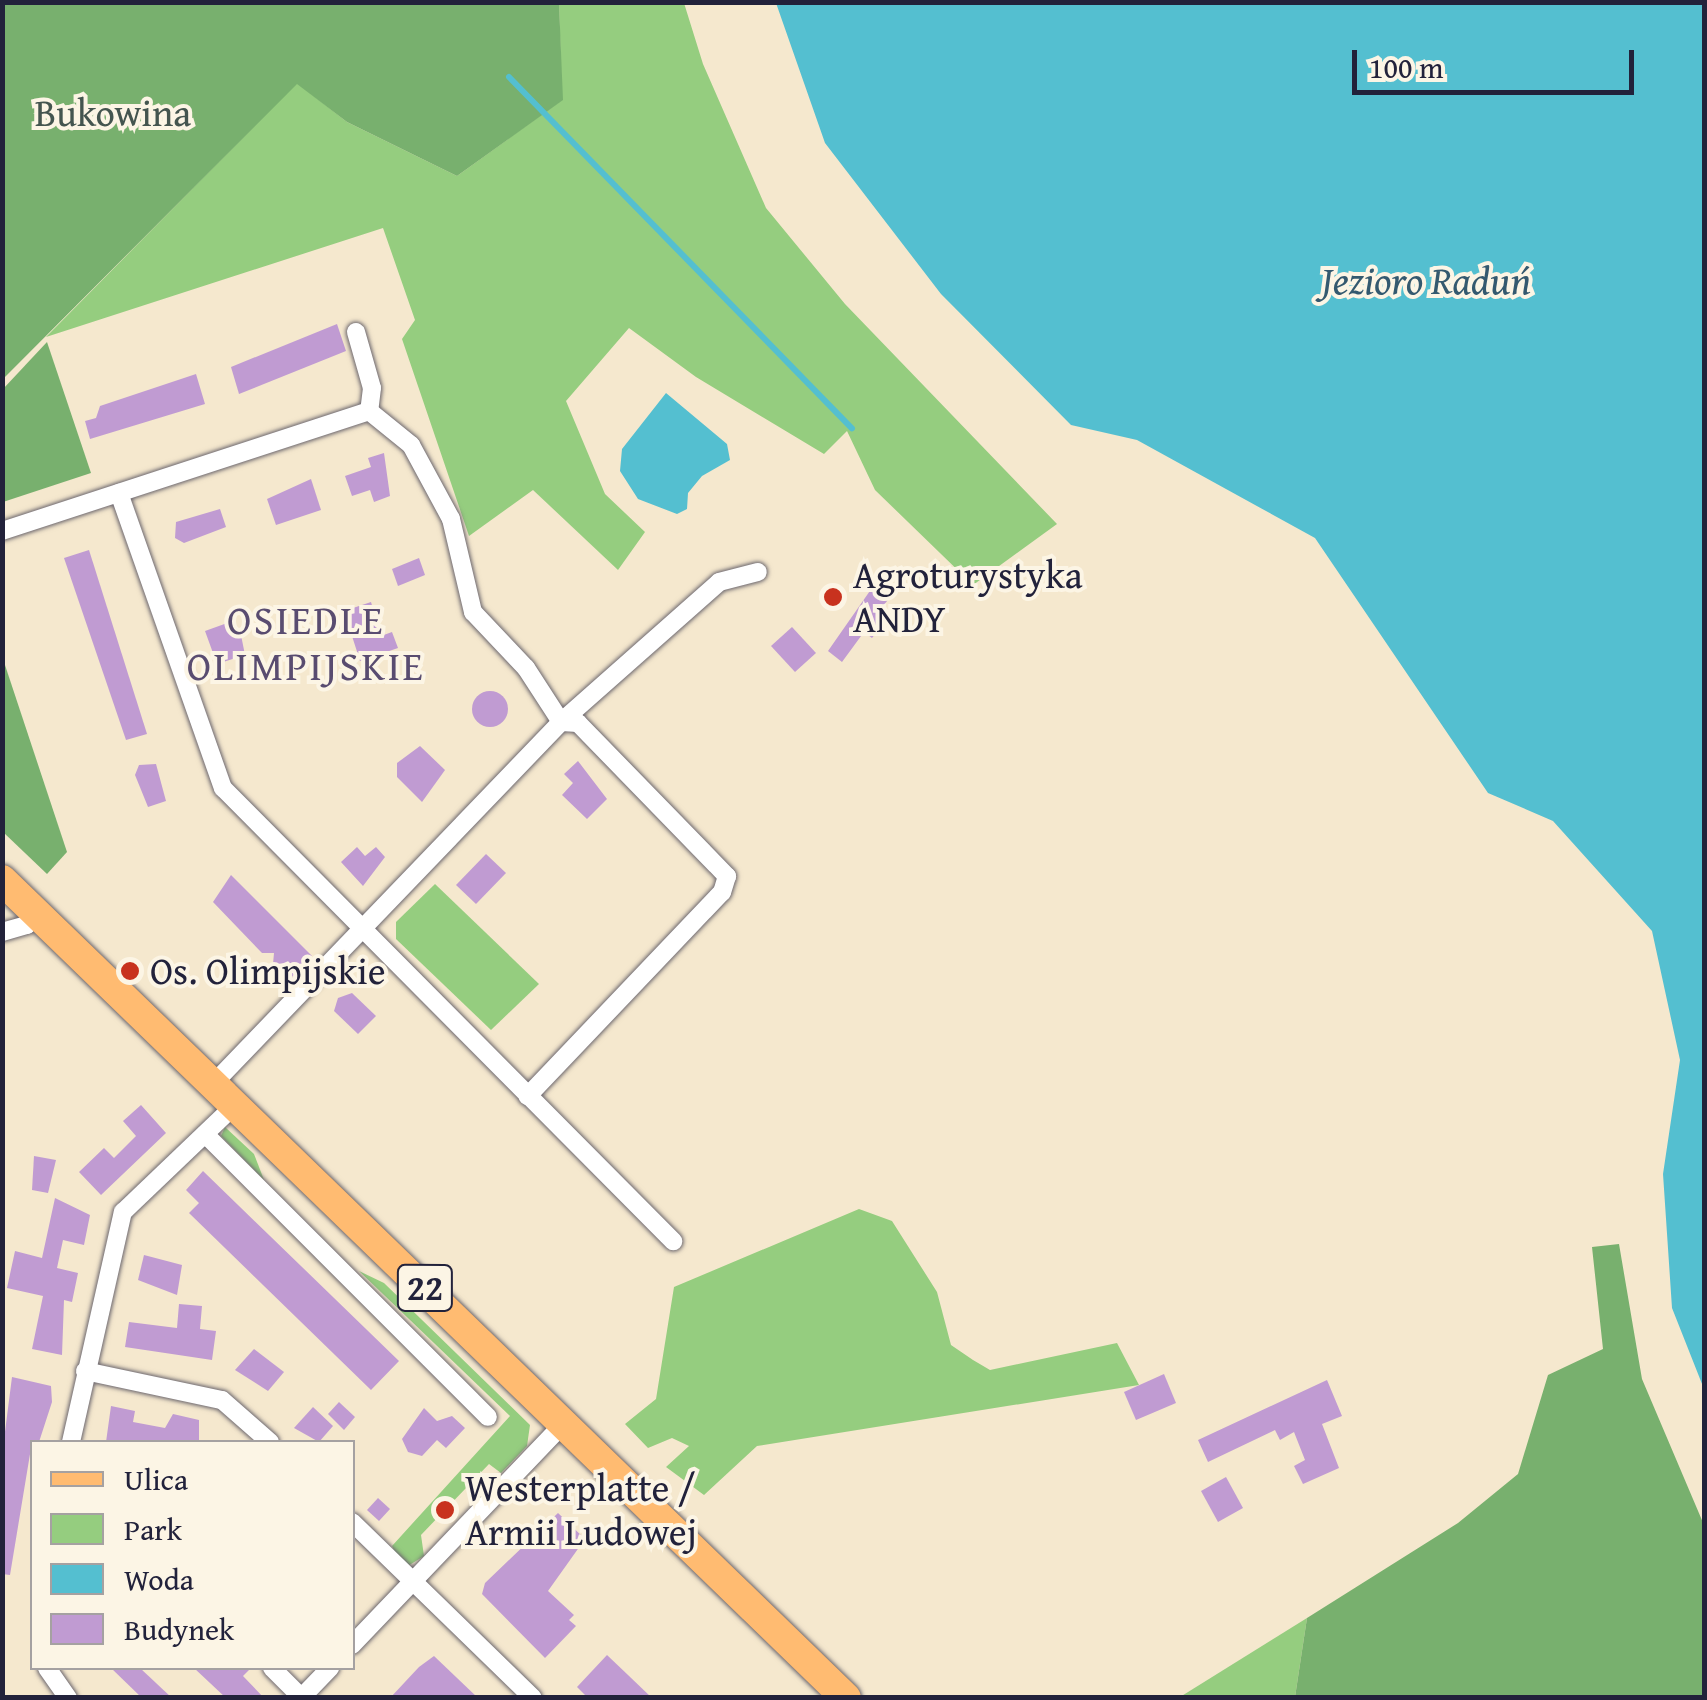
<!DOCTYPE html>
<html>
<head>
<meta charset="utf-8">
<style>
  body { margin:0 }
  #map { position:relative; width:1707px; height:1700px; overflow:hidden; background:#f5e8ce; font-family:"Gentium Book Plus",serif }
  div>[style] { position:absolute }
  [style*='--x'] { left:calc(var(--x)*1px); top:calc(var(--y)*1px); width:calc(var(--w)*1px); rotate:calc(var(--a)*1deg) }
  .green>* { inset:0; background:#95cd7f }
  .forest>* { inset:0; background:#78b06e }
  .water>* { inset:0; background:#54bfd0 }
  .stream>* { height:6px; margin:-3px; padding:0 3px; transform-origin:3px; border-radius:3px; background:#54bfd0 }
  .building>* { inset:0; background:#c09bd2 }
  .round { border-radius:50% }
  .roads { filter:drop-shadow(0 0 2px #6c676e) drop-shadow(0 0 2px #6c676e) }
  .street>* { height:18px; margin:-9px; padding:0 9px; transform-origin:9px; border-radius:9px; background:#fff }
  .primary>* { height:30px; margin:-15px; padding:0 15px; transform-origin:15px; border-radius:15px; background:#ffbb71 }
  .dots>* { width:28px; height:28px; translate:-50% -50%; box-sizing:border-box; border:5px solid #fcf5e5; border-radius:50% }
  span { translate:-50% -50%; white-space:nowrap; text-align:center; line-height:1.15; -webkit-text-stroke:8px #fcf5e5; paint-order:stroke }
  .shield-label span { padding:2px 8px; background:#fcf5e5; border:2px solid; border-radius:8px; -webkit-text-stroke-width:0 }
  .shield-label { font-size:35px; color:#22223b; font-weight:700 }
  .park-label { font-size:38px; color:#44554f }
  .poi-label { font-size:38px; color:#22223b }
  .left { translate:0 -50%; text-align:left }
  .water-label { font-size:40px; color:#34596f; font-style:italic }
  .neighbourhood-label { font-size:40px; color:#594c70; letter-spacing:2.5px }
  .frame { position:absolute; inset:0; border:5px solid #22223b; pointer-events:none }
  .legend { position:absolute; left:30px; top:1440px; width:325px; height:230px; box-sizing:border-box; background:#fcf5e5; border:2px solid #a5a1a1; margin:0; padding:12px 18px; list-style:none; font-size:30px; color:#22223b }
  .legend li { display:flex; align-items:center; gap:20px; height:50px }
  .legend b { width:50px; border:2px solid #a5a1a1 }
  .scale { position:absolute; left:1352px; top:50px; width:282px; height:45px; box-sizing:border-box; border:5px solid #22223b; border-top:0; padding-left:12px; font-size:30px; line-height:35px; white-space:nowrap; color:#22223b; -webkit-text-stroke:8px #fcf5e5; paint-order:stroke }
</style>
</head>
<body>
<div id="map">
  <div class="green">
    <div style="clip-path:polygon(559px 3px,684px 3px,703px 64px,766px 208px,845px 304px,1057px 524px,973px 585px,875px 490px,847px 431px,824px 454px,696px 377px,629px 328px,566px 401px,605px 494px,645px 532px,618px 570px,533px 490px,469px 536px,402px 339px,415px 320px,383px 228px,46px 337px,297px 83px,347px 122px,457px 176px,562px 100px)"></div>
    <div style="clip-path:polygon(435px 884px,539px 984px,491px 1030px,396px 939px,396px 922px)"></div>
    <div style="clip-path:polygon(225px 1127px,254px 1154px,264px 1180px,221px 1136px)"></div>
    <div style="clip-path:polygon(859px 1209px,892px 1221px,937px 1292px,951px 1345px,973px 1360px,990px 1370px,1117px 1343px,1139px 1385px,757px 1446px,704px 1495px,666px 1467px,689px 1446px,672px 1438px,648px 1448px,625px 1424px,656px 1399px,674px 1287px)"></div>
    <div style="clip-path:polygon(359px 1271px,384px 1283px,530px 1425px,527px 1446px,501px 1473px,489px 1464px,421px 1535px,424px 1556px,403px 1569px,392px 1546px,510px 1416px)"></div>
    <div style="clip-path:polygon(1307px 1618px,1295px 1697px,1180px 1697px)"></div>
  </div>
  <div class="forest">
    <div style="clip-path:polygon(3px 2px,559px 3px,563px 100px,457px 176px,347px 122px,297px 84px,3px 379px)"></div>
    <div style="clip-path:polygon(47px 342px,91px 473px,3px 502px,3px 389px)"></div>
    <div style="clip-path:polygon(2px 656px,67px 852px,47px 874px,3px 832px)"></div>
    <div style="clip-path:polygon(1619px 1244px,1642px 1379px,1704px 1525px,1704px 1697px,1295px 1697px,1307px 1618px,1458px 1523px,1518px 1474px,1548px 1375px,1603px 1349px,1592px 1247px)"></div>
  </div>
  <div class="water">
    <div style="clip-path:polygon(776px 3px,1704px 3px,1704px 1389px,1672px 1308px,1663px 1174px,1680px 1060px,1652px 931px,1553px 821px,1488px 793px,1315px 538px,1137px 440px,1071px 425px,941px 294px,825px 143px)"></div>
    <div style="clip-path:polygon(666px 393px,727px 444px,730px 460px,702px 476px,688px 493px,687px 509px,677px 514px,638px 499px,620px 471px,622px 449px)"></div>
  </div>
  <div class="stream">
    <div style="--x:509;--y:77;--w:491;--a:45.7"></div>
  </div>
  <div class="building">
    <div style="clip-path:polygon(337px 324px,346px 351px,239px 394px,231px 367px)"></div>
    <div style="clip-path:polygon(196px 374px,205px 404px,90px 439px,85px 421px,96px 418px,100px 406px)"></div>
    <div style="clip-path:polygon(384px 453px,390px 496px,374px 502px,370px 490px,352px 496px,345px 476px,371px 467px,368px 458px)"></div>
    <div style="clip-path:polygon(311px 479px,321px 510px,276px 525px,267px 499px)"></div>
    <div style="clip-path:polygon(220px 509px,226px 527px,184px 543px,175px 538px,176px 522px)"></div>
    <div style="clip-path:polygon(89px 550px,147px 734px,126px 740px,64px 558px)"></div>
    <div style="clip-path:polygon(419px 558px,425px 575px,398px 586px,392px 569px)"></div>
    <div style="clip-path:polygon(881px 575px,898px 587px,880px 610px,889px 617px,872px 638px,864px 632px,842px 662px,828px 651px)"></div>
    <div style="clip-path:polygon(371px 602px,381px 636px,392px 632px,398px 648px,360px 661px,344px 611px)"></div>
    <div style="clip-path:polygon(230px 622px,233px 632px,240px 630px,245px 655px,217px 664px,205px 631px)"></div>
    <div style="clip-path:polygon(792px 627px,816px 653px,795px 672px,771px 646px)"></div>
    <div class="round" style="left:472px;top:691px;width:36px;height:36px"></div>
    <div style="clip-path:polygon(420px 746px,445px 770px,422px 802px,397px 777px,397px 763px)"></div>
    <div style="clip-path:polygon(578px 761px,607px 799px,587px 819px,562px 795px,573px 783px,564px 774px)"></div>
    <div style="clip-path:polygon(156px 764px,166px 801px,148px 807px,135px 775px,139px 765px)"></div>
    <div style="clip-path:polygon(357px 847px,365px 856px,376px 847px,385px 857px,363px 886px,341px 862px)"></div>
    <div style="clip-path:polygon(486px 854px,506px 873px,476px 904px,456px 885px)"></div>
    <div style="clip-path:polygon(231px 875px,312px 956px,289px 980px,273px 964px,274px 953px,262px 953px,213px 902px)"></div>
    <div style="clip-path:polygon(352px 993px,376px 1016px,358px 1034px,334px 1011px,338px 998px)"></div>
    <div style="clip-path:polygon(141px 1105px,166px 1133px,101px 1195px,79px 1172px,104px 1148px,114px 1158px,136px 1136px,123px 1121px)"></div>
    <div style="clip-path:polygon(34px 1156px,56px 1160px,48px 1193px,32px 1190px)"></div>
    <div style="clip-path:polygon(203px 1171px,399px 1361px,371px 1390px,189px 1213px,199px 1203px,186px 1190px)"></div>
    <div style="clip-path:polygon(55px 1198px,90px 1215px,84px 1245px,63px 1240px,57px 1268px,78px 1273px,72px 1302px,64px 1300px,62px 1355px,32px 1349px,43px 1296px,7px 1288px,15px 1251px,42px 1258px)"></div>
    <div style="clip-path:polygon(144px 1255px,182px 1265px,177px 1295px,138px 1280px)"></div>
    <div style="clip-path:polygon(179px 1304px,202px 1306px,200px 1329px,216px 1331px,212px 1360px,125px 1347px,129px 1322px,177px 1328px)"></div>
    <div style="clip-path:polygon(254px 1349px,284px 1372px,268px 1391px,235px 1370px)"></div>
    <div style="clip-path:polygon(1164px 1374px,1176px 1403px,1136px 1420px,1124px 1392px)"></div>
    <div style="clip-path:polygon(12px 1377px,51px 1386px,52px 1402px,39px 1442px,32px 1442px,10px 1575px,2px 1574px,2px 1455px)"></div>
    <div style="clip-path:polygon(1327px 1380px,1342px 1416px,1322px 1424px,1339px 1468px,1303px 1484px,1294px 1466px,1305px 1460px,1294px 1432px,1280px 1440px,1275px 1430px,1208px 1462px,1198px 1440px)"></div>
    <div style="clip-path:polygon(339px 1402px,355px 1417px,344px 1430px,328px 1414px)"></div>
    <div style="clip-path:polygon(111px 1406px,135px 1411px,133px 1422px,165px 1428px,173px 1414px,199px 1420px,199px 1442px,106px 1442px)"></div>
    <div style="clip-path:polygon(313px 1407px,333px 1426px,319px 1442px,294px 1428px)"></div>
    <div style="clip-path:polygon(424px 1408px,437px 1421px,452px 1416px,465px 1428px,446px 1448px,437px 1440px,422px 1456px,408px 1452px,402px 1439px)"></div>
    <div style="clip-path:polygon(1226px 1477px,1243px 1508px,1218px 1522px,1201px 1491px)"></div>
    <div style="clip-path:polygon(378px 1498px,390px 1509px,379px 1521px,367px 1510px)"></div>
    <div style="clip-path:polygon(558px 1513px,585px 1539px,548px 1591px,574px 1615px,569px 1620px,576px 1626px,545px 1658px,482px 1594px,485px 1583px)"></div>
    <div style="clip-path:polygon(607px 1655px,628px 1675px,652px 1698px,588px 1698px,577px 1687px)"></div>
    <div style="clip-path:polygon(434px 1656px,478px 1698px,390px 1698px,419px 1667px)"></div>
    <div style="clip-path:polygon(111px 1668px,140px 1668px,172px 1698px,142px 1698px)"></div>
    <div style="clip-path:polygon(194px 1668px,251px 1668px,243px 1676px,264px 1698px,226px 1698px)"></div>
  </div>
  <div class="roads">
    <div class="street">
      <div style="--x:356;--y:332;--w:58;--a:74.1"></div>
      <div style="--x:372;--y:388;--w:23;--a:97"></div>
      <div style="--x:119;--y:493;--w:313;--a:70.6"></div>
      <div style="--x:223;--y:788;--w:639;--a:45.19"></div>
      <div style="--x:2;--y:531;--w:386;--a:-18.1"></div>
      <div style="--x:369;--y:411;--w:54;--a:39"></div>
      <div style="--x:411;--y:445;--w:84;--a:61.6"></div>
      <div style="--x:451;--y:519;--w:96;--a:76.7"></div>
      <div style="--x:473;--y:612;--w:77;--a:46.6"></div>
      <div style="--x:526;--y:668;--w:64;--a:57.1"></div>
      <div style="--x:561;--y:722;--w:17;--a:3"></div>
      <div style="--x:578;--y:723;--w:214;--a:45.8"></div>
      <div style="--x:727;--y:876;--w:17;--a:107"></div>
      <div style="--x:722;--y:892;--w:282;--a:133.6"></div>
      <div style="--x:2;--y:932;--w:26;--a:-16"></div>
      <div style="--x:27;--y:925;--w:16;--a:-50"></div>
      <div style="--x:214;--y:1083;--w:501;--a:-46.13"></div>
      <div style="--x:561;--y:722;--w:211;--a:-41.5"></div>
      <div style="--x:719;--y:582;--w:40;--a:-14.4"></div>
      <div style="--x:205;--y:1134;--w:400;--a:45"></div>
      <div style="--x:85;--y:1371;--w:140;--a:12"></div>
      <div style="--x:222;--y:1400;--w:64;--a:41.2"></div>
      <div style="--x:71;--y:1442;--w:236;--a:-77.3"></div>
      <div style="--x:123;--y:1212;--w:156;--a:-43.7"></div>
      <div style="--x:352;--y:1522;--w:252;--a:44.2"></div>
      <div style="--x:352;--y:1645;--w:307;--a:-46.3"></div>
      <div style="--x:47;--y:1668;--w:37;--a:55"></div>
      <div style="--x:272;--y:1668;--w:41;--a:45"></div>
      <div style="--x:301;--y:1698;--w:42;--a:-46"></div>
    </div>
    <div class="primary">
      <div style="--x:2;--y:880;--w:1175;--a:44.1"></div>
    </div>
  </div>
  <div class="dots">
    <div style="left:833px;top:597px;background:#c8321e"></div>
    <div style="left:130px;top:971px;background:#c8321e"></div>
    <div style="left:445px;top:1510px;background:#c8321e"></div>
  </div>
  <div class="shield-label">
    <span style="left:425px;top:1288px">22</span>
  </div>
  <div class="park-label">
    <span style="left:113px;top:113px">Bukowina</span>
  </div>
  <div class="poi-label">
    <span class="left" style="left:853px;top:597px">Agroturystyka<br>ANDY</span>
    <span class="left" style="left:150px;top:971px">Os. Olimpijskie</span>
    <span class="left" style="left:465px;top:1510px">Westerplatte /<br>Armii Ludowej</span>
  </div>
  <div class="water-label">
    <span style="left:1426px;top:280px">Jezioro Raduń</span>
  </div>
  <div class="neighbourhood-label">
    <span style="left:306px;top:643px">OSIEDLE<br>OLIMPIJSKIE</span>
  </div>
  <div class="frame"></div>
  <ul class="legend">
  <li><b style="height:12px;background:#ffbb71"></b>Ulica</li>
  <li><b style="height:28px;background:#95cd7f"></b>Park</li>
  <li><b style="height:28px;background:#54bfd0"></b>Woda</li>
  <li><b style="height:28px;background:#c09bd2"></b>Budynek</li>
  </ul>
  <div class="scale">100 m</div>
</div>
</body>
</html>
